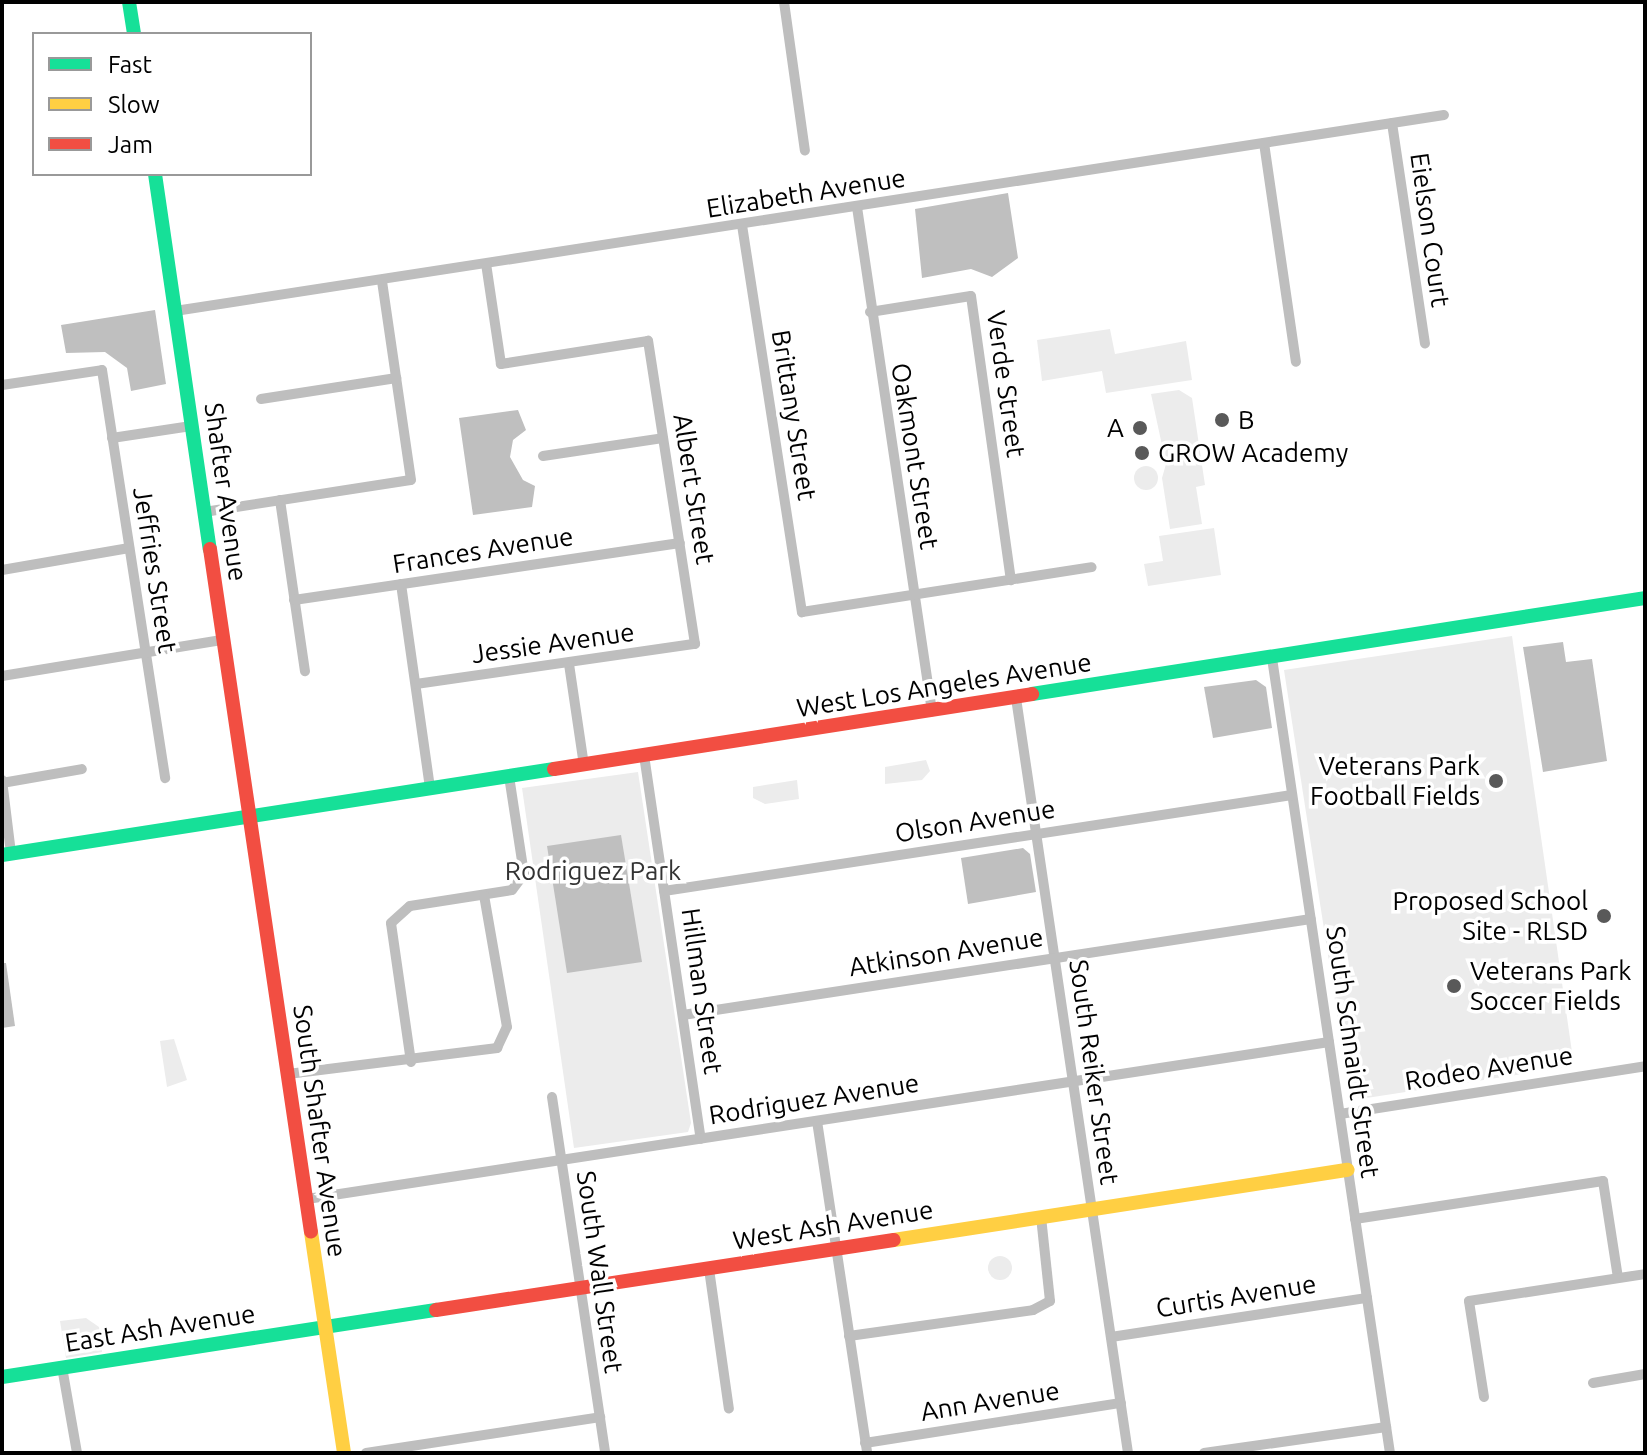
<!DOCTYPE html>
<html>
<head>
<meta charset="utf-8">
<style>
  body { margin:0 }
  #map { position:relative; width:1647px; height:1455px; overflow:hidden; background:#fff; font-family:Ubuntu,sans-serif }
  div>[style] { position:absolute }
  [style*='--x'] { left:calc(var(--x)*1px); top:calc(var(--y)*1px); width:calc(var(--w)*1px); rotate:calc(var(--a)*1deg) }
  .green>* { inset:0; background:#ececec }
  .round { border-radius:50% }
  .water>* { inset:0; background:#bfbfbf }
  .street>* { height:10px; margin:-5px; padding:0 5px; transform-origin:5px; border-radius:5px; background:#bebebe }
  .fast>* { height:14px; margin:-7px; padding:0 7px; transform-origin:7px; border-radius:7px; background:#16e098 }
  .slow>* { height:14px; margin:-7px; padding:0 7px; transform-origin:7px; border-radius:7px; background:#ffcf43 }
  .jam>* { height:14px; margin:-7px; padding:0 7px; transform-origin:7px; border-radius:7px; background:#f24e42 }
  .dots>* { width:22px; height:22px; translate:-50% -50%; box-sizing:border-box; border:4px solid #fff; border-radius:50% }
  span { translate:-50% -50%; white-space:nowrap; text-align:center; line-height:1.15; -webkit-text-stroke:7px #fff; paint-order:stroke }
  .street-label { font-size:26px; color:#000 }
  .poi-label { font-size:26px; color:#000 }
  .left { translate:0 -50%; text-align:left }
  .right { translate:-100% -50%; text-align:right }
  .park-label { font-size:26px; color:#333 }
  .frame { position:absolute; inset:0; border:4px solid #000; pointer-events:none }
  .legend { position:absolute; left:32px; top:32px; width:280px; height:144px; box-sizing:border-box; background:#fff; border:2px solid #999; margin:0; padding:10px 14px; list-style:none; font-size:24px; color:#000 }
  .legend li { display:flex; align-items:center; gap:16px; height:40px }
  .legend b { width:40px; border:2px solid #999 }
</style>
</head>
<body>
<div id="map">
  <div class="green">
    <div style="clip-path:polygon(1110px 329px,1115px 354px,1186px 341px,1192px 380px,1106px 393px,1102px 371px,1042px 381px,1037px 340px)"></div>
    <div style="clip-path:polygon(1179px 390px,1192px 398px,1205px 485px,1196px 487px,1202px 524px,1170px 529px,1162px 478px,1166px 464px,1151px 394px)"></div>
    <div class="round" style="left:1134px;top:466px;width:24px;height:24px"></div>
    <div style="clip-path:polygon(1214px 528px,1221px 575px,1148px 586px,1144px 564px,1163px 561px,1159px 536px)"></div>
    <div style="clip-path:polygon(1512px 636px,1574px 1066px,1360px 1099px,1349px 1091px,1284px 670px)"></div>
    <div style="clip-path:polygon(926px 760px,930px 771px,922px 780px,885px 784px,885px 767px)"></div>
    <div style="clip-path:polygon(638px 772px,691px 1123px,688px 1132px,574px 1148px,522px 788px)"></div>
    <div style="clip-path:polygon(797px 780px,799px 799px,765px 804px,753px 798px,753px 787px)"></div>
    <div style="clip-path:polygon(174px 1039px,187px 1080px,167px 1087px,160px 1041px)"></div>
    <div class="round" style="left:988px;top:1256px;width:24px;height:24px"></div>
    <div style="clip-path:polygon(86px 1318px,99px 1327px,102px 1352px,66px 1358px,60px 1321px)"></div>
  </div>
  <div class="water">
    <div style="clip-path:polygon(1008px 193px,1018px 258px,992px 277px,971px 269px,922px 278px,915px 209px)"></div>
    <div style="clip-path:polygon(155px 310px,166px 384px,131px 391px,127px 368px,105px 352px,66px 353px,61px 325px)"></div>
    <div style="clip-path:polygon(518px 410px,526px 430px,513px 440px,510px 457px,523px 480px,535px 486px,532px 507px,473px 515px,459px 418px)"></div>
    <div style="clip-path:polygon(1563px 642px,1566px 662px,1592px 659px,1607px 761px,1543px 772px,1523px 647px)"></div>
    <div style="clip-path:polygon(1256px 680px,1266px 687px,1272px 728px,1213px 738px,1204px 687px)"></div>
    <div style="clip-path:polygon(621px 835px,642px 962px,567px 973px,547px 846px)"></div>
    <div style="clip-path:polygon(1023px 848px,1030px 854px,1036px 892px,968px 904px,961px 858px)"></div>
    <div style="clip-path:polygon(2px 963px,6px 963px,15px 1026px,2px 1028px)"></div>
  </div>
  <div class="street">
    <div style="--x:784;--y:2;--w:150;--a:82"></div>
    <div style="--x:1392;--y:123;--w:223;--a:81.5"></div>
    <div style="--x:1264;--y:143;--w:221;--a:81.7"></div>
    <div style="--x:857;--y:207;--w:510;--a:81.54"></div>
    <div style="--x:742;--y:225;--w:392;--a:81.2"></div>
    <div style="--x:802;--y:612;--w:293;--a:-8.8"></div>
    <div style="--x:175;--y:311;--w:1284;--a:-8.78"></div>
    <div style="--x:870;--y:312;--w:102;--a:-9"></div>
    <div style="--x:971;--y:296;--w:287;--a:82"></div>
    <div style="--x:2;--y:385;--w:101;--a:-8.5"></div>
    <div style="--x:102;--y:370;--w:413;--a:81.2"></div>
    <div style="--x:261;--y:399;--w:137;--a:-8.8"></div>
    <div style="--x:112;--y:438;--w:80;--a:-8.6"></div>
    <div style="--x:543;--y:456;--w:121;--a:-8.5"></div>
    <div style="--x:280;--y:500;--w:173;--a:81.7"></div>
    <div style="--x:204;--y:512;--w:209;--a:-8.8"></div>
    <div style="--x:411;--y:480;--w:202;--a:-98.3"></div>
    <div style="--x:2;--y:570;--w:129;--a:-9.8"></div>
    <div style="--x:401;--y:584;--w:206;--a:81.9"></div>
    <div style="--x:294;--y:600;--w:390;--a:-8.4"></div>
    <div style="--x:1272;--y:658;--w:804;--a:81.56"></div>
    <div style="--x:569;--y:664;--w:102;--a:81.6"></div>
    <div style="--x:2;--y:676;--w:224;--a:-9.3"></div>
    <div style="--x:416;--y:684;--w:282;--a:-8.2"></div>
    <div style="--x:695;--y:644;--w:307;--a:-98.8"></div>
    <div style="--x:648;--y:341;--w:149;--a:171.1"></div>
    <div style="--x:501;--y:364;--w:101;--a:-98.5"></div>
    <div style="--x:1016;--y:698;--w:763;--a:81.56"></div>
    <div style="--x:644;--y:755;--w:388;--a:81.6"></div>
    <div style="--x:2;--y:780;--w:74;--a:83"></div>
    <div style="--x:2;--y:783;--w:81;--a:-9.9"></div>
    <div style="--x:664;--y:891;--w:635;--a:-8.69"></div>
    <div style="--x:683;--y:1015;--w:635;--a:-8.69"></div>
    <div style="--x:411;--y:1062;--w:140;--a:-98.2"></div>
    <div style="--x:391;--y:923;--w:25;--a:-42"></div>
    <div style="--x:410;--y:906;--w:103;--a:-8.9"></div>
    <div style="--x:512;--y:890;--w:20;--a:-53"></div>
    <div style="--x:524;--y:874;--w:99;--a:-98.7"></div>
    <div style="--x:288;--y:1074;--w:211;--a:-7.1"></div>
    <div style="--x:497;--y:1048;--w:23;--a:-65"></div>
    <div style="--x:507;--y:1027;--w:134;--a:-99.9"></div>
    <div style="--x:552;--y:1097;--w:360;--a:81.5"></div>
    <div style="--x:1340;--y:1114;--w:309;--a:-8.9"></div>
    <div style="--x:817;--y:1121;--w:336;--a:81.4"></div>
    <div style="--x:307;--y:1199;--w:1034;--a:-8.73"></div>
    <div style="--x:1355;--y:1219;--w:251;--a:-8.7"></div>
    <div style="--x:1603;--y:1181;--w:98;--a:81.2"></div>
    <div style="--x:709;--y:1269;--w:141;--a:81.9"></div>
    <div style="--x:849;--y:1336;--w:186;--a:-8"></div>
    <div style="--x:1033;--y:1310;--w:19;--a:-28"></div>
    <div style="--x:1050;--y:1301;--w:84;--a:-96.1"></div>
    <div style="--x:1111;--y:1337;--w:259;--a:-8.7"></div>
    <div style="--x:62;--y:1367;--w:87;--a:80.1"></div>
    <div style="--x:1593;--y:1383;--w:53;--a:-9.8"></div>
    <div style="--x:1484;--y:1397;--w:97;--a:-98.9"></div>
    <div style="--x:1469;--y:1301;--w:178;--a:-8.7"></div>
    <div style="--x:865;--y:1443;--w:259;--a:-8.9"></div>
    <div style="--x:366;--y:1453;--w:237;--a:-8.7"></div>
    <div style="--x:1204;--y:1453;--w:184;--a:-8.1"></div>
  </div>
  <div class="fast">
    <div style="--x:129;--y:2;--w:32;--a:81"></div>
    <div style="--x:155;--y:174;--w:379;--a:81.7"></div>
    <div style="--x:1032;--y:694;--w:620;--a:-8.9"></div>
    <div style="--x:2;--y:855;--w:559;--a:-8.86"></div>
    <div style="--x:2;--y:1377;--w:439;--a:-8.8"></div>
  </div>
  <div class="slow">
    <div style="--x:311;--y:1232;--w:223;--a:81.5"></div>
    <div style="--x:894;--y:1240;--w:459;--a:-8.8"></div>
  </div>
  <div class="jam">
    <div style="--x:210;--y:549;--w:690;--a:81.59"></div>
    <div style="--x:554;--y:769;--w:484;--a:-8.9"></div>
    <div style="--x:436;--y:1310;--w:463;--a:-8.7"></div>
  </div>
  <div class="dots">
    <div style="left:1222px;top:420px;background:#595959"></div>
    <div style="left:1140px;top:428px;background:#595959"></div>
    <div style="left:1142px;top:453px;background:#595959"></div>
    <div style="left:1496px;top:781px;background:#595959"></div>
    <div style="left:1604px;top:916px;background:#595959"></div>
    <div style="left:1454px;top:986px;background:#595959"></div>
  </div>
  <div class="street-label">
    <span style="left:806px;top:193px;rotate:-9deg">Elizabeth Avenue</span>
    <span style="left:1430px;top:230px;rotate:82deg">Eielson Court</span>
    <span style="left:1006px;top:384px;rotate:82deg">Verde Street</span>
    <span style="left:794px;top:415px;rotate:81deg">Brittany Street</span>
    <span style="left:915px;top:456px;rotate:81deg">Oakmont Street</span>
    <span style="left:694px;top:489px;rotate:81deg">Albert Street</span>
    <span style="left:226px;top:492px;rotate:82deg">Shafter Avenue</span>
    <span style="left:483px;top:550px;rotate:-9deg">Frances Avenue</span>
    <span style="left:155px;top:570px;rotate:81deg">Jeffries Street</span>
    <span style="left:553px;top:643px;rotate:-8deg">Jessie Avenue</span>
    <span style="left:944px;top:685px;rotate:-9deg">West Los Angeles Avenue</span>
    <span style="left:975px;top:821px;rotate:-9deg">Olson Avenue</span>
    <span style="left:946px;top:952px;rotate:-9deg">Atkinson Avenue</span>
    <span style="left:702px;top:991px;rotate:82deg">Hillman Street</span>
    <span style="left:1353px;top:1052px;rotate:82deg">South Schnaidt Street</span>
    <span style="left:1489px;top:1068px;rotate:-9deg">Rodeo Avenue</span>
    <span style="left:1094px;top:1072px;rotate:82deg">South Reiker Street</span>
    <span style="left:814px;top:1099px;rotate:-9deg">Rodriguez Avenue</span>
    <span style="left:320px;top:1131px;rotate:82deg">South Shafter Avenue</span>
    <span style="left:833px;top:1225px;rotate:-9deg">West Ash Avenue</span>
    <span style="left:600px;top:1272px;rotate:82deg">South Wall Street</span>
    <span style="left:1236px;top:1296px;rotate:-9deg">Curtis Avenue</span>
    <span style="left:160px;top:1328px;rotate:-9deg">East Ash Avenue</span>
    <span style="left:990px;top:1401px;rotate:-9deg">Ann Avenue</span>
  </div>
  <div class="poi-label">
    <span class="left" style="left:1238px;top:420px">B</span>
    <span class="right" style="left:1124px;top:428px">A</span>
    <span class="left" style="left:1158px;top:453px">GROW Academy</span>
    <span class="right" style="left:1480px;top:781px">Veterans Park<br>Football Fields</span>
    <span class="right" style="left:1588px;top:916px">Proposed School<br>Site - RLSD</span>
    <span class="left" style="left:1470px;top:986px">Veterans Park<br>Soccer Fields</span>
  </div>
  <div class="park-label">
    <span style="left:593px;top:871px">Rodriguez Park</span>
  </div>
  <div class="frame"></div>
  <ul class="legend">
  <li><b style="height:10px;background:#16e098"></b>Fast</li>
  <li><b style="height:10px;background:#ffcf43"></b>Slow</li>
  <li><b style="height:10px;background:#f24e42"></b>Jam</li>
  </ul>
</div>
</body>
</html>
